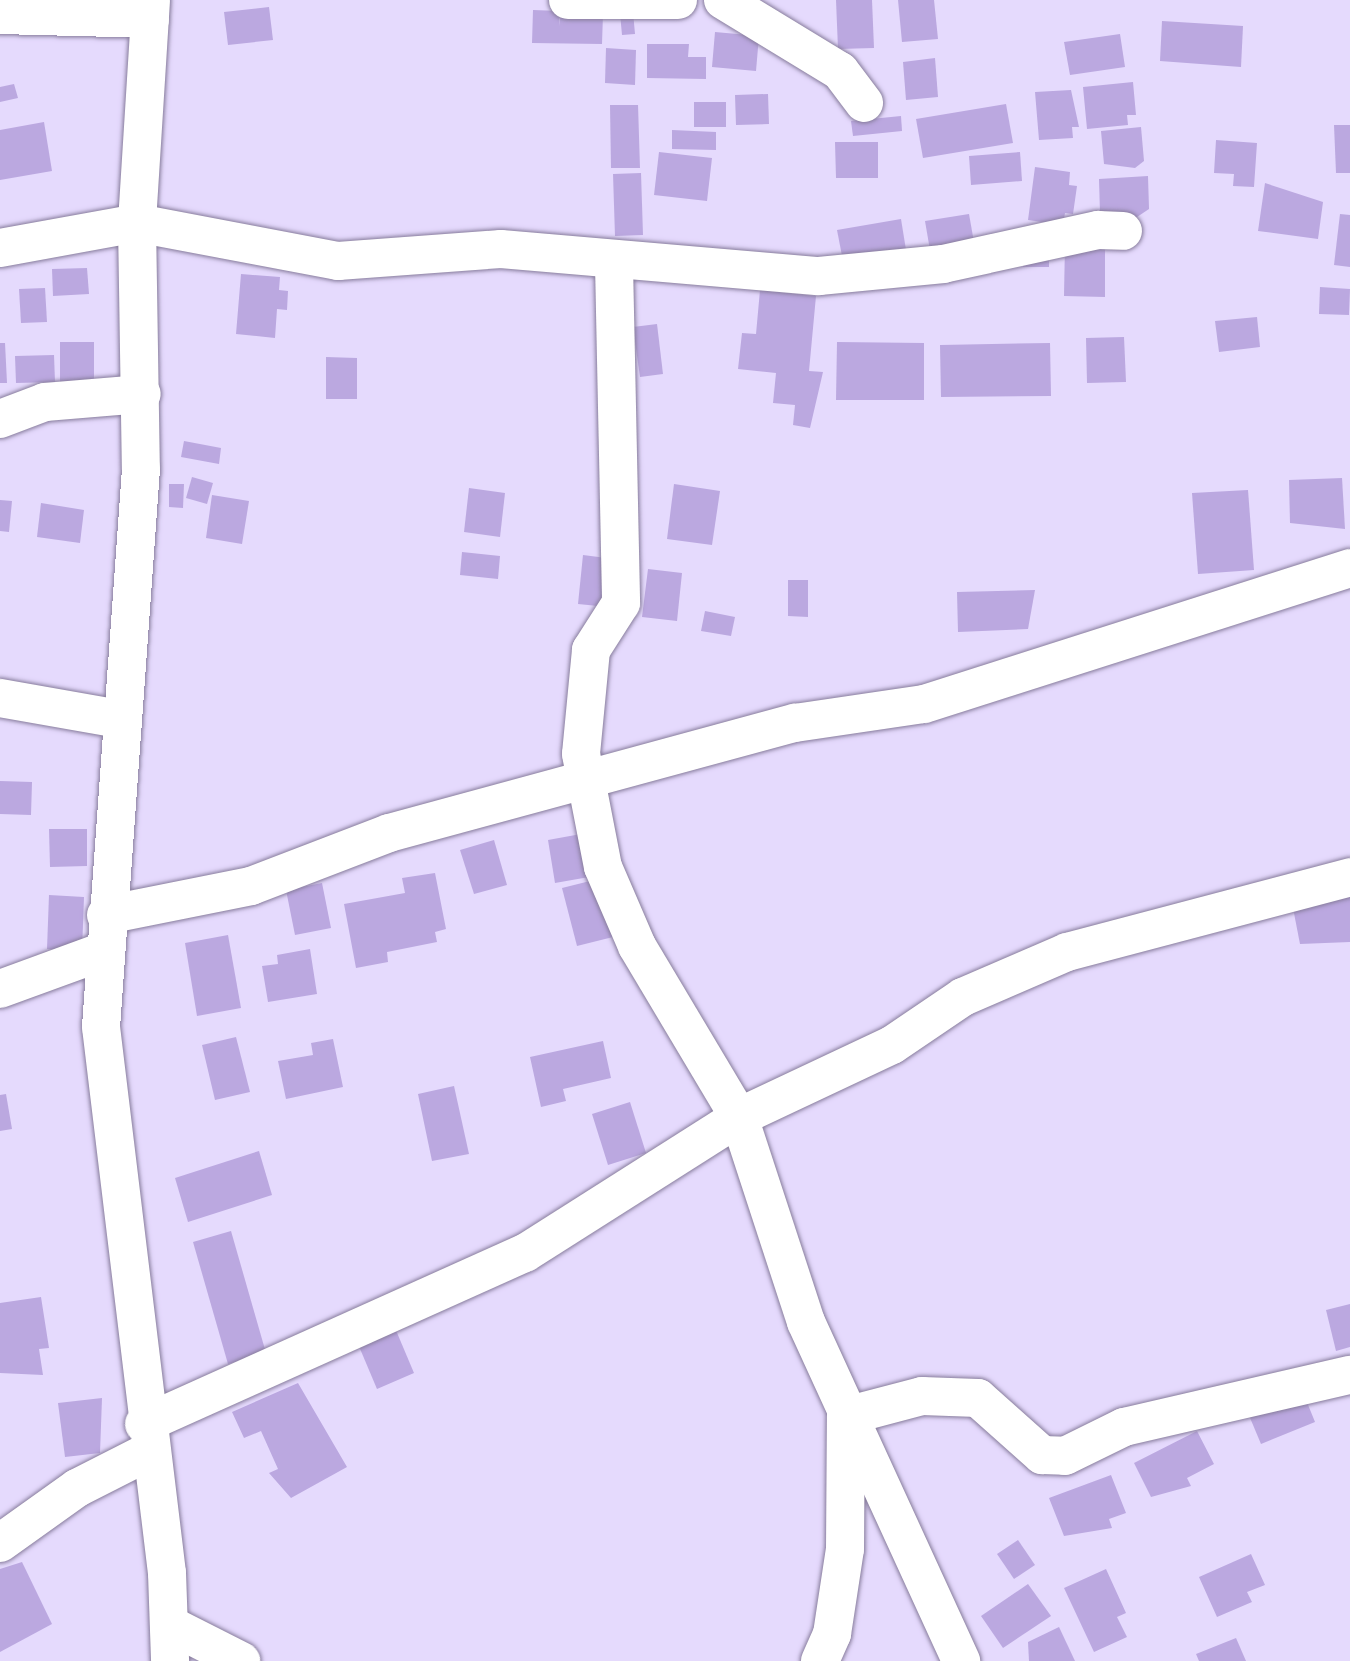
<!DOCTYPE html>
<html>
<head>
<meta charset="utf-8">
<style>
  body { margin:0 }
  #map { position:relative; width:1350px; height:1661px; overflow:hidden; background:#e5dafd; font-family:Montserrat,sans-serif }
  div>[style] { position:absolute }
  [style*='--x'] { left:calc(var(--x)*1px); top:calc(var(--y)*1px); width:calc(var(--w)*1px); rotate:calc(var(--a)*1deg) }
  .building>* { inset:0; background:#bba8e0 }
  .roads { filter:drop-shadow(0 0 2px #877c9c) drop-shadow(0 0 2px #877c9c) }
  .street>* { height:38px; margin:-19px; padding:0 19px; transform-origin:19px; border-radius:19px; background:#fff }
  span { translate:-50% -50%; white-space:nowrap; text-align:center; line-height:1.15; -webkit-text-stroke:7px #f1eaff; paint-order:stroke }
</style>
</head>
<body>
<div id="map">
  <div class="building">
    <div style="clip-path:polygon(836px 0,872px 0,874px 48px,838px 49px)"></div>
    <div style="clip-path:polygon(898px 0,934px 0,938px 39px,902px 42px)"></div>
    <div style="clip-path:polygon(269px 7px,273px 40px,228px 45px,224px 12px)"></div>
    <div style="clip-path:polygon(533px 10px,560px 11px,559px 26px,561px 12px,603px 14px,602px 44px,532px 43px)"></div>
    <div style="clip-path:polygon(633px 12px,635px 34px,622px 35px,620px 13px)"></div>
    <div style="clip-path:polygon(1162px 21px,1243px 26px,1241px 67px,1160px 61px)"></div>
    <div style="clip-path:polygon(715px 32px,759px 36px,756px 71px,712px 67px)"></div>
    <div style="clip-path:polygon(1120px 34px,1125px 67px,1070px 75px,1064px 42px)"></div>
    <div style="clip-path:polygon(647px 44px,689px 44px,688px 57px,706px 57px,706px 79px,647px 78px)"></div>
    <div style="clip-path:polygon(606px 48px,636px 50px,635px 85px,605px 83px)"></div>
    <div style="clip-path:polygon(935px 58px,938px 97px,906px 100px,903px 62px)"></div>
    <div style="clip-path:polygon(1133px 82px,1136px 115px,1127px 115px,1128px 125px,1087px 129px,1083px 87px)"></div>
    <div style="clip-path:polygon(14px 84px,18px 98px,0 102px,0 87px)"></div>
    <div style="clip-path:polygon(1071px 90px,1079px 127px,1072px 127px,1073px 138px,1039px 140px,1035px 92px)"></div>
    <div style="clip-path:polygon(768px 94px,769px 124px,736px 125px,735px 95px)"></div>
    <div style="clip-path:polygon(694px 102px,726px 102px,726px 127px,694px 127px)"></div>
    <div style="clip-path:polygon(1006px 104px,1013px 143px,923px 158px,916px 119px)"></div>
    <div style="clip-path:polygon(610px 105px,638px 105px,640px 168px,611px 168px)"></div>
    <div style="clip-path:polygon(901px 116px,902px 131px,853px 136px,851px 121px)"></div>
    <div style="clip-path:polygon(44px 122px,52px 171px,0 180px,0 130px)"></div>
    <div style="clip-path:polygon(1334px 125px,1350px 125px,1350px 173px,1336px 173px)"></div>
    <div style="clip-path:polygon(1141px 127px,1144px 161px,1135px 168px,1104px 164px,1101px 131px)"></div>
    <div style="clip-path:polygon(672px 130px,716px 132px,716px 150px,672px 149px)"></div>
    <div style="clip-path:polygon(1216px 140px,1257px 143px,1254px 187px,1233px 186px,1234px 174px,1214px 173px)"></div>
    <div style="clip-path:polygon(835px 142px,878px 142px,878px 178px,836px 178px)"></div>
    <div style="clip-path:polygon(659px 152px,712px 158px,707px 201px,654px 195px)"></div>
    <div style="clip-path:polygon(1020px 152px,1022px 181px,971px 185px,969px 156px)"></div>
    <div style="clip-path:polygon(1035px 167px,1070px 172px,1069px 185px,1077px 186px,1073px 214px,1065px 213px,1063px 225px,1028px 220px)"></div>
    <div style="clip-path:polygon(641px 173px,643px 235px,615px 236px,613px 174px)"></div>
    <div style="clip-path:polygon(1148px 176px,1149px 209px,1137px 217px,1100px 213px,1099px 179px)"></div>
    <div style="clip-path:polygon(1265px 183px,1323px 202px,1318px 239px,1258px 231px)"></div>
    <div style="clip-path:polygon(969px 214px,975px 248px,931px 256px,925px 221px)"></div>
    <div style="clip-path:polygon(1340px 214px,1350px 215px,1350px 267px,1334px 265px)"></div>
    <div style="clip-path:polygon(901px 219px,906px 250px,843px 261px,837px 230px)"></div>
    <div style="clip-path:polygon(1065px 244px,1105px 244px,1105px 297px,1064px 296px)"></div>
    <div style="clip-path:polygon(1023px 252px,1049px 252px,1049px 267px,1023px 267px)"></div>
    <div style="clip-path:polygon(87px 268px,89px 294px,53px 296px,52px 269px)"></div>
    <div style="clip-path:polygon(241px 274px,280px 277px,279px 290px,288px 291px,287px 310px,277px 309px,275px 338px,236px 334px)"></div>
    <div style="clip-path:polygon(1320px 287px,1350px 289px,1349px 315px,1319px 314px)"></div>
    <div style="clip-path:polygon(45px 288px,47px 322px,21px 323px,19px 289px)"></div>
    <div style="clip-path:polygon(760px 290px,816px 296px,809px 371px,823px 372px,810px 428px,793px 425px,795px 405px,773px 403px,776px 373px,738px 369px,742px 333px,756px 334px)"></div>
    <div style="clip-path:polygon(1257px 317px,1260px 347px,1219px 352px,1215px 321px)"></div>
    <div style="clip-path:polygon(657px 324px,663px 374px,640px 377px,633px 327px)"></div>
    <div style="clip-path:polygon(1124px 337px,1126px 382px,1087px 383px,1086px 338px)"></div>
    <div style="clip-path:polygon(60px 342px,94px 342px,94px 383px,60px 383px)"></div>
    <div style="clip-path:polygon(837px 342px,924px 343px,924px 400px,836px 400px)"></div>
    <div style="clip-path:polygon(0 343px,5px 343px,7px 383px,0 383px)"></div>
    <div style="clip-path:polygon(1050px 343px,1051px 396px,941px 397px,940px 345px)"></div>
    <div style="clip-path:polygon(54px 355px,55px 382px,16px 383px,15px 356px)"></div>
    <div style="clip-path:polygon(326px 357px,357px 358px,357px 399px,326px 399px)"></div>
    <div style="clip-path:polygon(184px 441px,221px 448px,219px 464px,181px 457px)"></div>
    <div style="clip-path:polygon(192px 477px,213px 483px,207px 504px,186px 498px)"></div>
    <div style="clip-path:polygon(1342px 478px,1345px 529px,1290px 523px,1289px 480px)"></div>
    <div style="clip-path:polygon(169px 484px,184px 484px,183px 508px,169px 507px)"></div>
    <div style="clip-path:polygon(674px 484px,720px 491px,712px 545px,667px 539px)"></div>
    <div style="clip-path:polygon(469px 488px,505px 493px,500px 537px,464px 532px)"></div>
    <div style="clip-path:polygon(1248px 490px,1254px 570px,1198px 574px,1192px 493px)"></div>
    <div style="clip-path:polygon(212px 495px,249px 501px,242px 544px,206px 538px)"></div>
    <div style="clip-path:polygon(0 500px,12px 501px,9px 532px,0 531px)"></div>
    <div style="clip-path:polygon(41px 503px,84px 510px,80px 543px,37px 537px)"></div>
    <div style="clip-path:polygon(462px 552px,500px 556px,498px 579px,460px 575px)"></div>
    <div style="clip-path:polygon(583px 555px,614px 559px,608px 607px,578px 604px)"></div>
    <div style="clip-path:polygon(648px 569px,682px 573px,677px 621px,642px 617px)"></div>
    <div style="clip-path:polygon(788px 580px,808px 580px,808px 617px,788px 616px)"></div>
    <div style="clip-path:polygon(1035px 590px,1028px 629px,958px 632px,957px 592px)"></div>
    <div style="clip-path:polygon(705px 611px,735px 617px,731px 636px,701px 631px)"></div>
    <div style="clip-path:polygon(0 781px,32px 782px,31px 815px,0 814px)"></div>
    <div style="clip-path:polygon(49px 829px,87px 829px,87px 866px,50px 867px)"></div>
    <div style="clip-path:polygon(581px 834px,589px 877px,555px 883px,548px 840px)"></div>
    <div style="clip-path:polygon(494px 840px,507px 885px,474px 894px,460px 850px)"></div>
    <div style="clip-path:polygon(435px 873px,446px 929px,435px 932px,437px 942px,387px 952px,388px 962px,356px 968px,344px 904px,405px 893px,402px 878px)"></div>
    <div style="clip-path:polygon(598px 879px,613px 937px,577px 946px,562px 888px)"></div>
    <div style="clip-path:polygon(322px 883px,331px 928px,295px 935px,286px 890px)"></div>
    <div style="clip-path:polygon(49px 895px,84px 897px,82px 951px,47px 949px)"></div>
    <div style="clip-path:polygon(1350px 896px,1350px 942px,1300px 944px,1293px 908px)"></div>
    <div style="clip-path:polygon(228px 935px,241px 1008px,197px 1016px,185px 943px)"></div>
    <div style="clip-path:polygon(310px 949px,317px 994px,268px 1002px,262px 966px,278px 964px,277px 955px)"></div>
    <div style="clip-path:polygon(236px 1037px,250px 1092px,215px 1100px,202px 1045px)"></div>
    <div style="clip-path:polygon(333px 1039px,343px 1087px,286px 1099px,278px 1061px,313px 1055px,311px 1043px)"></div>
    <div style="clip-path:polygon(603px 1041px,611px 1078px,563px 1089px,566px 1101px,541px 1107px,530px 1057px)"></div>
    <div style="clip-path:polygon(454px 1086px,469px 1154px,432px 1161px,418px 1094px)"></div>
    <div style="clip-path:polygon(6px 1094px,12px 1129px,0 1131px,0 1095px)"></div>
    <div style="clip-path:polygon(630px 1102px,646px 1153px,608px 1165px,592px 1114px)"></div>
    <div style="clip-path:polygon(259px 1151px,272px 1195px,188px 1222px,175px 1178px)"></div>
    <div style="clip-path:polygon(231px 1231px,266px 1353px,228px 1364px,193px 1242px)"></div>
    <div style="clip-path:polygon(41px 1297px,49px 1348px,39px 1349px,43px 1375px,0 1373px,0 1303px)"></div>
    <div style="clip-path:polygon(1350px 1304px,1350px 1347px,1336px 1351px,1326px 1310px)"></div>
    <div style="clip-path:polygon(395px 1328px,414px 1373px,377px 1389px,358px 1344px)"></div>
    <div style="clip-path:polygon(298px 1383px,347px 1467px,291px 1498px,269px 1473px,278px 1469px,261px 1431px,244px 1438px,232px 1412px)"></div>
    <div style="clip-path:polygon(1302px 1390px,1315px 1422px,1261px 1444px,1248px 1413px)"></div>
    <div style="clip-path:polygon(102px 1398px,100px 1453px,65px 1457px,58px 1403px)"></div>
    <div style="clip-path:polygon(1197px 1431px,1214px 1464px,1187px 1478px,1191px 1486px,1151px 1497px,1134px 1463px)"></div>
    <div style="clip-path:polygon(1111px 1475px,1126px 1513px,1109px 1519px,1112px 1528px,1064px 1536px,1049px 1498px)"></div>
    <div style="clip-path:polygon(1018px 1540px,1035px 1565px,1014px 1579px,997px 1554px)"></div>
    <div style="clip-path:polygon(1251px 1554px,1265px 1585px,1247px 1592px,1252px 1602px,1217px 1617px,1199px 1577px)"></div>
    <div style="clip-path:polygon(22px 1562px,52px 1624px,0 1652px,0 1569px)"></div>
    <div style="clip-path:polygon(1106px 1569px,1126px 1613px,1117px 1617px,1127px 1637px,1094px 1652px,1064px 1588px)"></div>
    <div style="clip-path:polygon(1028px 1584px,1051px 1616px,1003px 1648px,981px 1616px)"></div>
    <div style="clip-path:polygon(1059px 1627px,1075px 1661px,1029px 1661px,1028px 1642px)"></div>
    <div style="clip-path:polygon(1236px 1638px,1246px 1661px,1199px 1661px,1196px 1654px)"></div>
  </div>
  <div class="roads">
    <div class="street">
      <div style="--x:151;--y:0;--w:223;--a:93.6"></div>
      <div style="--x:137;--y:223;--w:246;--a:89.1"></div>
      <div style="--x:141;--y:469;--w:559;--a:94.1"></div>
      <div style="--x:101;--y:1027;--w:550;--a:83.11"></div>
      <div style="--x:167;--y:1573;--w:88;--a:88"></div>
      <div style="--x:568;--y:0;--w:110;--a:0"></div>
      <div style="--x:723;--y:0;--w:137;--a:31.3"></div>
      <div style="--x:840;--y:71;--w:40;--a:53"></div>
      <div style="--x:0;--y:15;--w:150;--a:1.5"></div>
      <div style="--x:0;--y:248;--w:139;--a:-10.3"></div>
      <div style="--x:137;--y:223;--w:205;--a:10.7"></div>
      <div style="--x:338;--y:261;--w:163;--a:-4.2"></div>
      <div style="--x:501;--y:249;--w:319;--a:4.9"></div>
      <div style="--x:819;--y:276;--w:125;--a:-5.5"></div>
      <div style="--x:943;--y:264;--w:159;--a:-12.4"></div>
      <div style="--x:1098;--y:230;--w:25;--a:2"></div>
      <div style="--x:614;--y:264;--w:339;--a:88.8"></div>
      <div style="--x:621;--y:603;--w:56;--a:122.6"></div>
      <div style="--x:591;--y:650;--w:104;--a:95.5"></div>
      <div style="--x:581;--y:754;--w:115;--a:79"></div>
      <div style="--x:603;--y:867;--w:86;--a:66.7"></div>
      <div style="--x:637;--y:946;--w:199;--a:59.2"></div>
      <div style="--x:739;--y:1117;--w:216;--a:71.9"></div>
      <div style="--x:806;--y:1322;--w:373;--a:65.4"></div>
      <div style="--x:0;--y:419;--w:48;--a:-20.7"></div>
      <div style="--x:45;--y:402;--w:97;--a:-4.7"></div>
      <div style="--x:0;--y:698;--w:121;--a:10"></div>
      <div style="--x:106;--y:915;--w:148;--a:-11.3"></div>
      <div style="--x:251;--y:886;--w:148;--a:-21"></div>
      <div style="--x:389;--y:833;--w:421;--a:-15.2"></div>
      <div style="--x:795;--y:723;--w:130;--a:-8.4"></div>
      <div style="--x:924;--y:704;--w:447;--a:-17.7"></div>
      <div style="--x:0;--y:989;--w:111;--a:-20.1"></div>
      <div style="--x:144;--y:1424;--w:418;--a:-24.2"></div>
      <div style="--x:525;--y:1253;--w:254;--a:-32.4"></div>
      <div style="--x:739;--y:1117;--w:169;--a:-25.2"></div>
      <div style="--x:892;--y:1045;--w:86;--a:-34.1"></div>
      <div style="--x:963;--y:997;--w:113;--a:-23.4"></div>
      <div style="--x:1067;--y:952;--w:293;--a:-14.8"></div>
      <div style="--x:0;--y:1543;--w:95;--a:-35.5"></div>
      <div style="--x:77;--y:1488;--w:80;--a:-26.9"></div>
      <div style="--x:170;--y:1625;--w:80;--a:26.9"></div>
      <div style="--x:820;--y:1661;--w:30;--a:-66"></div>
      <div style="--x:832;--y:1634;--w:86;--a:-81.3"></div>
      <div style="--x:845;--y:1549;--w:133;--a:-89.6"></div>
      <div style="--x:846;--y:1416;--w:79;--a:-14.7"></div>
      <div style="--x:922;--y:1396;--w:56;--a:2"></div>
      <div style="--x:978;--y:1398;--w:86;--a:41.7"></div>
      <div style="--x:1042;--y:1455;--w:23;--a:2"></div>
      <div style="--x:1065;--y:1456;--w:66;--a:-26.2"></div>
      <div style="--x:1124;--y:1427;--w:232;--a:-13"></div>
    </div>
  </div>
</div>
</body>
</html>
